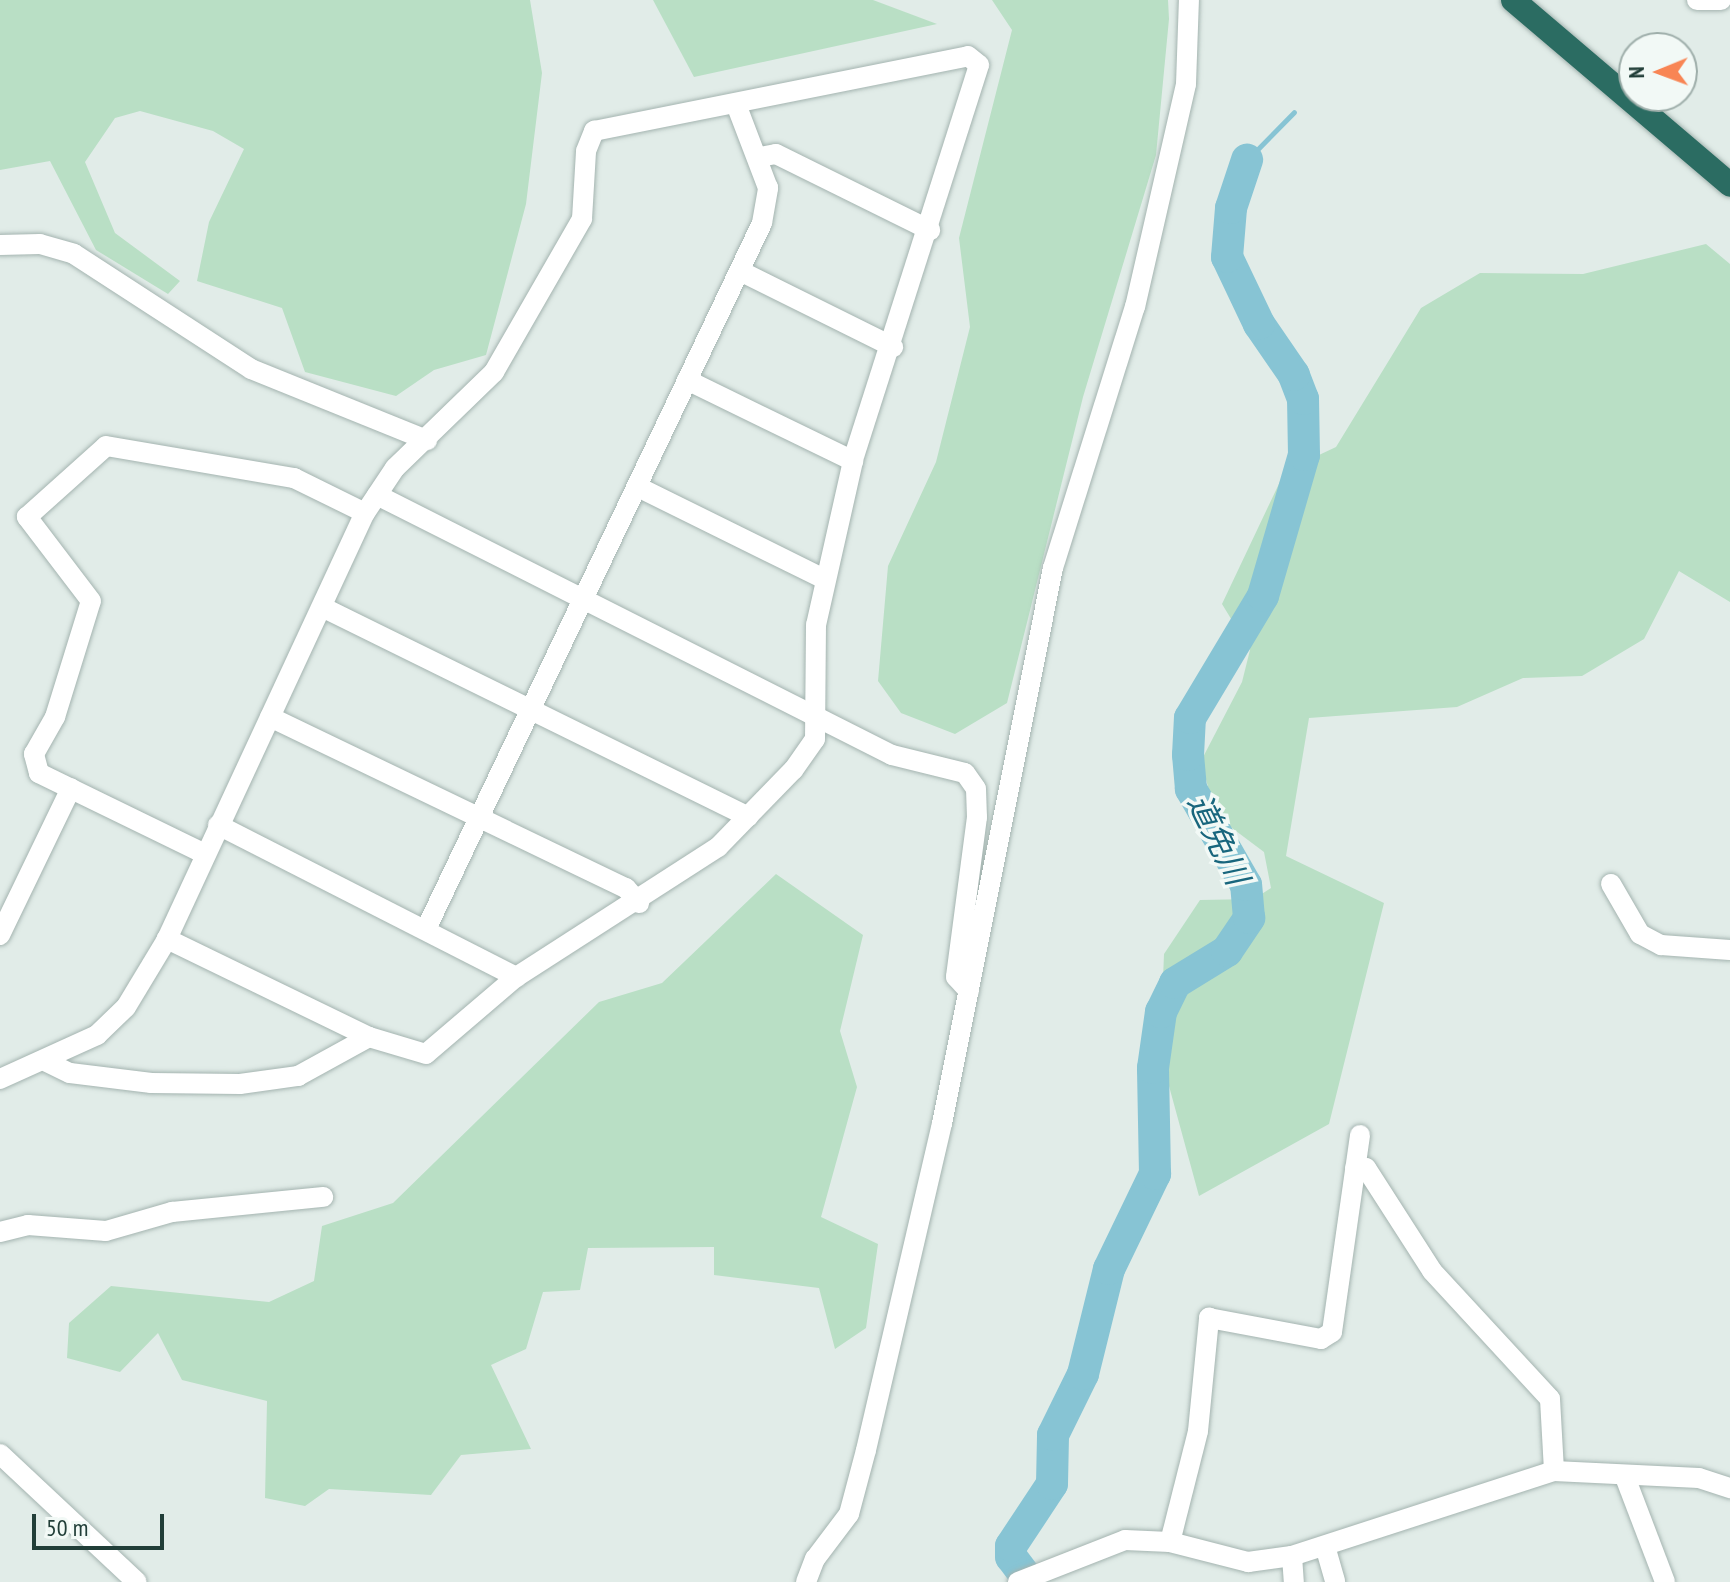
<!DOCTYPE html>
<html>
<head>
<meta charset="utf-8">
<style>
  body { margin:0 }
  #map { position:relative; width:1730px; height:1582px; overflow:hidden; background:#e1ece8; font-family:"PT Sans Narrow","Noto Sans JP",sans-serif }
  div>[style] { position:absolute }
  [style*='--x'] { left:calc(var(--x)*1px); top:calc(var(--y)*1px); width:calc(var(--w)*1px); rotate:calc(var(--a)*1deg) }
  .green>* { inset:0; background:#b9dfc5 }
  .stream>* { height:5px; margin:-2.5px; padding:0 2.5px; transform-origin:2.5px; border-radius:2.5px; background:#87c4d4 }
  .river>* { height:32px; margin:-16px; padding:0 16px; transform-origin:16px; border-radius:16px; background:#87c4d4 }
  .roads { filter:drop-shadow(0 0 2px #a4b4b0) drop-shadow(0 0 2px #a4b4b0) }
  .minor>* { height:20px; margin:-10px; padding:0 10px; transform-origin:10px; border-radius:10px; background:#fff }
  .highway>* { height:24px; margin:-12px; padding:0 12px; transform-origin:12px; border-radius:12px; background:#2b6c62 }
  span { translate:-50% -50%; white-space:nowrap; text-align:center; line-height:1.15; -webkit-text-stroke:7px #f2f9f6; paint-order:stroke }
  .water-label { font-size:32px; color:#18667d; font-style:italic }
  .north { position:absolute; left:1618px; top:32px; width:80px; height:80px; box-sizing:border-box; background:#f2f9f6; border:2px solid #9eaeaa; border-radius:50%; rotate:269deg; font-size:22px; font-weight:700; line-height:32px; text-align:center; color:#213e38 }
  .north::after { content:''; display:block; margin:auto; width:28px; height:36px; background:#f88554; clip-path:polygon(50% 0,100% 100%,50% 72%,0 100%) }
  .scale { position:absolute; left:32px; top:1514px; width:132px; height:36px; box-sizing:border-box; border:4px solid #213e38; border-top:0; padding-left:10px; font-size:24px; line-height:28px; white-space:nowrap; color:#213e38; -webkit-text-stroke:6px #f2f9f6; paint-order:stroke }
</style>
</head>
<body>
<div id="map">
  <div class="green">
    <div style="clip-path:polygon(0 0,530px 0,542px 73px,526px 204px,486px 355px,434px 370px,396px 396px,305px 372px,282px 308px,197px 281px,209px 222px,244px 149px,213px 131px,140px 111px,115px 118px,85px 162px,115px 233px,180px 281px,168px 294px,96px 250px,50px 161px,0 170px)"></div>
    <div style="clip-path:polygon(653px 0,873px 0,937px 24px,694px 77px)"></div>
    <div style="clip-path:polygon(992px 0,1168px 0,1169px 19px,1156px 155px,1083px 397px,1007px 703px,955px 734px,901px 713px,878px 681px,888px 566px,936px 462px,970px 327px,959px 238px,1012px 30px)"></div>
    <div style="clip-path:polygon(1706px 244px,1730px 264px,1730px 602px,1679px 571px,1644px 639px,1582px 676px,1523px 678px,1457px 707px,1309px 718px,1286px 856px,1384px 903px,1329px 1124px,1199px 1196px,1160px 1053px,1164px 954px,1200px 900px,1254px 899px,1271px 888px,1264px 852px,1216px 816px,1201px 761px,1242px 682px,1250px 650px,1222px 604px,1285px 471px,1336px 447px,1421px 308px,1480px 273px,1583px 274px)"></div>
    <div style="clip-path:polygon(776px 874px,863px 935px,840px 1031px,857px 1087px,821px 1217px,878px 1244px,866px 1328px,835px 1349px,819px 1288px,714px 1275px,714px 1247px,588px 1248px,580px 1290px,543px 1292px,526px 1349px,491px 1365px,531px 1449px,461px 1455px,431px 1495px,329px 1489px,305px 1506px,265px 1498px,267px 1401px,182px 1380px,158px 1333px,120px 1372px,67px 1358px,69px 1323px,111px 1286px,269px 1302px,314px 1281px,322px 1226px,393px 1203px,599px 1002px,662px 983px)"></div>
  </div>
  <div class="stream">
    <div style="--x:1247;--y:160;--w:67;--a:-45.6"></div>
  </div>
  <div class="river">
    <div style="--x:1030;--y:1582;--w:31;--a:-127"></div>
    <div style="--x:1011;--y:1557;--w:11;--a:-90"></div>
    <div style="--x:1011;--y:1546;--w:74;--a:-56.5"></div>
    <div style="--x:1052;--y:1484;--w:49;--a:-88.8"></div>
    <div style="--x:1053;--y:1435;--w:68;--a:-63.8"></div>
    <div style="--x:1083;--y:1374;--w:108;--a:-76.1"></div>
    <div style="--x:1109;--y:1269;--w:106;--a:-64.2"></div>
    <div style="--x:1155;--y:1174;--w:106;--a:-91.1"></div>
    <div style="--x:1153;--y:1068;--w:57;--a:-81.9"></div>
    <div style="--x:1161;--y:1012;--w:32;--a:-64"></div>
    <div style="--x:1175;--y:983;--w:61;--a:-31.6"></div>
    <div style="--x:1227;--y:951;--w:40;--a:-56"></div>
    <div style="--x:1249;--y:918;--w:33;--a:-95"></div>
    <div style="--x:1246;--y:885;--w:111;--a:-119.8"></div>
    <div style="--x:1191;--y:789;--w:34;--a:-95"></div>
    <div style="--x:1188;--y:755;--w:37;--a:-87"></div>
    <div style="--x:1190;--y:718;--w:142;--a:-59.1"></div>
    <div style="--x:1263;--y:596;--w:147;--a:-73.8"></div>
    <div style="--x:1304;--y:455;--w:56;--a:-91"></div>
    <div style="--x:1303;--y:399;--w:26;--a:-111"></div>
    <div style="--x:1294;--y:375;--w:62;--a:-124.5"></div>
    <div style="--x:1259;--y:324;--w:74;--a:-115.5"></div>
    <div style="--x:1227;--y:257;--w:49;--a:-85.3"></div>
    <div style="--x:1231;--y:208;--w:51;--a:-71.6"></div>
  </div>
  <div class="roads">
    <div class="minor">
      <div style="--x:1697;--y:0;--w:24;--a:0"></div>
      <div style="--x:760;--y:157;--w:16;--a:-11"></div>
      <div style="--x:776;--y:154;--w:172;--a:26.3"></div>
      <div style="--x:0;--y:245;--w:40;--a:-1.4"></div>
      <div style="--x:40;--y:244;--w:35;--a:16"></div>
      <div style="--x:74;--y:254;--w:211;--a:33"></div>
      <div style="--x:251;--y:369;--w:190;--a:22"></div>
      <div style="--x:740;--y:271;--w:171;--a:26.4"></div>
      <div style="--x:687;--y:380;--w:185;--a:26"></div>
      <div style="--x:638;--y:487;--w:208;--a:26.3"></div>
      <div style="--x:377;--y:495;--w:577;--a:26.79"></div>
      <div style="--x:892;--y:755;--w:75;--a:13.9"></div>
      <div style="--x:965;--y:773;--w:19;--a:55"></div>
      <div style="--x:976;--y:789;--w:28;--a:88"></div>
      <div style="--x:977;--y:817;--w:161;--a:97.5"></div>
      <div style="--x:956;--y:977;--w:19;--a:47"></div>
      <div style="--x:322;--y:607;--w:475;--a:26.2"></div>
      <div style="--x:270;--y:717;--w:395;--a:25.7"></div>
      <div style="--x:626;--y:888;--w:20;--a:49"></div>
      <div style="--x:218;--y:825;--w:335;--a:27"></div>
      <div style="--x:205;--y:854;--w:185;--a:-154"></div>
      <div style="--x:39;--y:773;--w:20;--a:-105"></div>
      <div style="--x:34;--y:754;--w:43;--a:-60.4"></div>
      <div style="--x:55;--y:717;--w:121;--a:-72.8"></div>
      <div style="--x:91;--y:601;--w:106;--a:-127.3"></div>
      <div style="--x:27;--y:517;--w:106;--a:-41.9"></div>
      <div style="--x:106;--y:446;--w:191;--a:9.7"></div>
      <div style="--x:294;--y:478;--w:79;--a:26.2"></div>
      <div style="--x:1611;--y:884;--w:58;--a:59.9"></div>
      <div style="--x:1640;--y:934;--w:24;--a:28"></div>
      <div style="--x:1661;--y:945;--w:69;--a:4.1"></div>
      <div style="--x:427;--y:927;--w:780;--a:-64.55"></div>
      <div style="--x:762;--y:223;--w:36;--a:-80"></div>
      <div style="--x:768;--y:188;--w:90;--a:-110.9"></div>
      <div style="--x:0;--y:935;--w:163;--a:-64.2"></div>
      <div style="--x:47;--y:1062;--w:25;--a:26"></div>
      <div style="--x:70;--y:1073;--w:82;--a:7"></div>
      <div style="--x:151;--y:1083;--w:89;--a:0.6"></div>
      <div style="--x:240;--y:1084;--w:59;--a:-7.9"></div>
      <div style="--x:298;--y:1076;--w:81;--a:-28.8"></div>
      <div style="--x:0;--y:1079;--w:107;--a:-24.4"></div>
      <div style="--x:97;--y:1035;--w:40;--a:-44"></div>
      <div style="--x:126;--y:1007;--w:79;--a:-58.9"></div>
      <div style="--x:167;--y:939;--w:470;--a:-65.1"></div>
      <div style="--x:365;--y:513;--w:54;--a:-56.3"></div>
      <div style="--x:395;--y:468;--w:138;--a:-44.1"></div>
      <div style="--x:494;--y:372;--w:177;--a:-60.1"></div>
      <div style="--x:582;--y:219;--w:68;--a:-86.6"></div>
      <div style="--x:586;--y:151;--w:22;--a:-68"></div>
      <div style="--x:594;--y:131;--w:381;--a:-11.3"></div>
      <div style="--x:968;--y:56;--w:14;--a:39"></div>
      <div style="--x:979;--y:65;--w:416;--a:107.7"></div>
      <div style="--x:853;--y:461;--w:168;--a:102.7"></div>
      <div style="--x:816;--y:625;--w:114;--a:90.5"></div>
      <div style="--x:815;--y:739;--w:38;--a:125"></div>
      <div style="--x:793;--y:770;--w:107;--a:134.2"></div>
      <div style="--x:718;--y:847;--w:240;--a:147.2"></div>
      <div style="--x:516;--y:977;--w:118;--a:139.5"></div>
      <div style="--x:426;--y:1054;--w:59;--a:-163.4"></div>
      <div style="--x:369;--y:1037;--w:225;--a:-154.1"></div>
      <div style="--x:1355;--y:1168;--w:11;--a:0"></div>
      <div style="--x:1366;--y:1168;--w:122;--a:57.3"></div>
      <div style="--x:1432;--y:1271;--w:174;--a:47.3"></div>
      <div style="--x:1550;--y:1399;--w:72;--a:86.8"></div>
      <div style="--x:0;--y:1232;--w:29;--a:-14"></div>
      <div style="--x:28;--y:1225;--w:78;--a:4.4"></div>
      <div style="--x:106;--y:1231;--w:69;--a:-16.1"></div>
      <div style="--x:172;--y:1212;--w:152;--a:-5.7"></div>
      <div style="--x:0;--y:1454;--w:187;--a:43.1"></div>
      <div style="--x:1625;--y:1477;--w:112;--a:69.1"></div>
      <div style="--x:1170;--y:1542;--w:114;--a:-75.8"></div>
      <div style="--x:1198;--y:1431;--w:114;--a:-84.4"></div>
      <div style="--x:1209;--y:1318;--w:114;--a:10.6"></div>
      <div style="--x:1321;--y:1339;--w:13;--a:-32"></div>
      <div style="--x:1332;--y:1332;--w:199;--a:-81.9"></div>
      <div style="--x:1325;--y:1546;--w:37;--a:74"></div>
      <div style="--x:1292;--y:1556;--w:26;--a:86"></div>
      <div style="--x:806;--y:1582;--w:25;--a:-69"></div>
      <div style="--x:815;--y:1559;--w:56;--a:-52.9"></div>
      <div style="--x:849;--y:1514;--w:66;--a:-75.1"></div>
      <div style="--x:866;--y:1450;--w:335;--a:-76.9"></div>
      <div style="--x:942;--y:1124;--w:567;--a:-78.71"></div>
      <div style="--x:1053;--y:568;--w:274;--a:-72.6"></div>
      <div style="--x:1135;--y:307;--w:229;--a:-77.1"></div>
      <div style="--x:1186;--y:84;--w:84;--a:-88"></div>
      <div style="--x:1018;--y:1582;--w:115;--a:-21.4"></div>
      <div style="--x:1125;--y:1540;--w:45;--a:2.5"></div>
      <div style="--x:1170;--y:1542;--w:81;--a:14.4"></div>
      <div style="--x:1248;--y:1562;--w:44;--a:-7.8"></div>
      <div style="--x:1292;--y:1556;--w:275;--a:-18"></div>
      <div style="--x:1554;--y:1471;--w:145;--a:2.8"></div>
      <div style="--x:1699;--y:1478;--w:33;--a:18"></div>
    </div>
    <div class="highway">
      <div style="--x:1513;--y:0;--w:285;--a:40.4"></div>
    </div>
  </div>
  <div class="water-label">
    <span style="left:1219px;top:839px;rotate:64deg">道免川</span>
  </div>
  <div class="north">N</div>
  <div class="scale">50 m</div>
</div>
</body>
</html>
